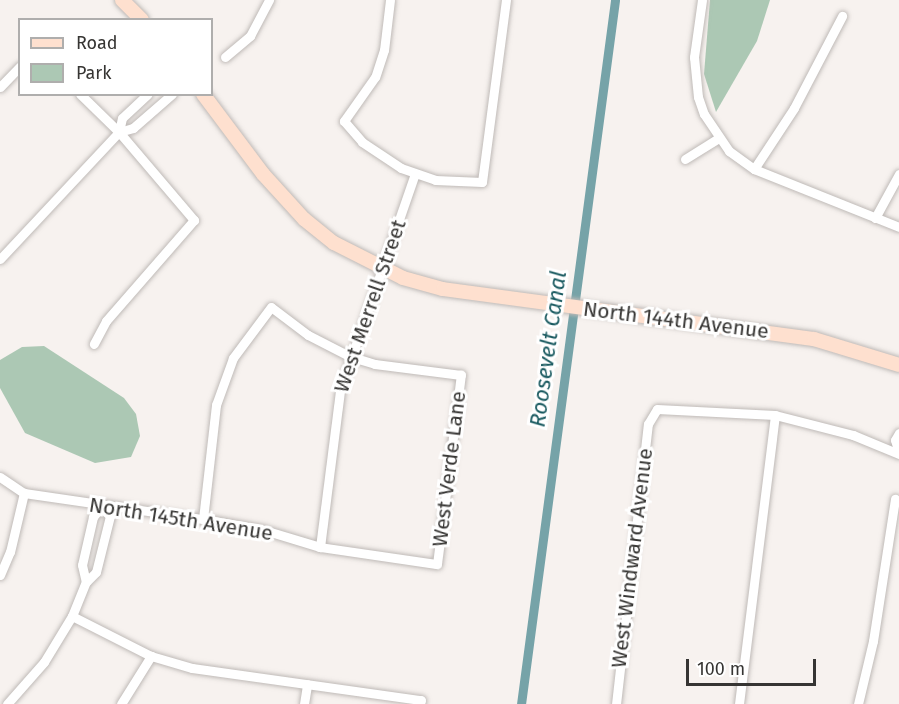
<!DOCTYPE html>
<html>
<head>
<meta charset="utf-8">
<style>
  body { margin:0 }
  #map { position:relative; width:899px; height:704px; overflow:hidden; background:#f7f2ef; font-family:"Fira Sans",sans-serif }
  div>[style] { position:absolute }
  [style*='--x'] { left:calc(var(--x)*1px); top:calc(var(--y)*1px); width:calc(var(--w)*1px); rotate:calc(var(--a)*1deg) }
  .green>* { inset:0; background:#acc8b4 }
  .canal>* { height:9px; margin:-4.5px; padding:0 4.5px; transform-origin:4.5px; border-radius:4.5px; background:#76a3a8 }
  .roads { filter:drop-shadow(0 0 2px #bfbab7) drop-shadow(0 0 2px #bfbab7) }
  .street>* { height:9px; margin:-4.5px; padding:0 4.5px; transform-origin:4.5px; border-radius:4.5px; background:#fff }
  .secondary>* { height:14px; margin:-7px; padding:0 7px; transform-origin:7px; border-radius:7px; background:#fee0cf }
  span { translate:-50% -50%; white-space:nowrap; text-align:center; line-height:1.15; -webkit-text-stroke:6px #fff; paint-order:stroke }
  .street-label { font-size:21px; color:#363533 }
  .water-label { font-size:22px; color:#18595f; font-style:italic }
  .legend { position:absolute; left:18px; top:18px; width:195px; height:78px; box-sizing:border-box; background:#fff; border:2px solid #afaead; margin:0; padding:8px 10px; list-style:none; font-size:18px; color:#363533 }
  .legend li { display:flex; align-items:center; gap:12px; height:30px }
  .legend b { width:30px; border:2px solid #afaead }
  .scale { position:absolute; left:686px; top:659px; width:130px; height:27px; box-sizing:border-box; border:3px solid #363533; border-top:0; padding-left:8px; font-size:18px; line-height:21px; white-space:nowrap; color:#363533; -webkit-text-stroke:4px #fff; paint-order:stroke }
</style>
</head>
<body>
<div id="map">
  <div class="green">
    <div style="clip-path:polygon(710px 0,770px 0,757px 41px,716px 112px,704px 74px)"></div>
    <div style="clip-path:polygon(44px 346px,124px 398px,136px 414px,140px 436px,131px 457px,95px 463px,25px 433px,0 388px,0 360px,22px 347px)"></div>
  </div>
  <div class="canal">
    <div style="--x:521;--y:704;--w:710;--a:-82.39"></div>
  </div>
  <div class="roads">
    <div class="street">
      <div style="--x:390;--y:0;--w:50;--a:96.8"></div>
      <div style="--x:384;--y:50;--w:28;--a:108"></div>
      <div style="--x:375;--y:77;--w:54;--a:125.2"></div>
      <div style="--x:344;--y:121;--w:28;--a:49"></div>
      <div style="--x:362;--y:142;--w:47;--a:33.7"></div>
      <div style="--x:401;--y:168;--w:36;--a:19"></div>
      <div style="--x:435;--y:180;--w:47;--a:2.4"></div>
      <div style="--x:482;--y:182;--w:184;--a:-82.5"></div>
      <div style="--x:702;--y:0;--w:58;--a:98"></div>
      <div style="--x:694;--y:57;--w:40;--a:84.3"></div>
      <div style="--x:698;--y:97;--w:18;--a:71"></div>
      <div style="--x:704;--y:114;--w:45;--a:56"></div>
      <div style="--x:729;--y:151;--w:31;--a:36"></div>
      <div style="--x:754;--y:169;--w:156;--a:21.8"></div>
      <div style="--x:225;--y:57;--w:33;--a:-40"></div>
      <div style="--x:250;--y:36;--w:41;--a:-62.2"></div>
      <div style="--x:0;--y:87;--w:29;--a:-46"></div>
      <div style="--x:80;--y:94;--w:54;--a:44.3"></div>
      <div style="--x:119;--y:132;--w:116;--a:49.6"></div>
      <div style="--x:194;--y:220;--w:134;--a:131.1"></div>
      <div style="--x:106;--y:321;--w:26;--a:118"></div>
      <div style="--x:119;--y:132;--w:14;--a:-78"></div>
      <div style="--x:122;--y:118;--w:35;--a:-43"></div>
      <div style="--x:685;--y:159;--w:39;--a:-32"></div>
      <div style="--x:754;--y:169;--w:73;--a:-56.7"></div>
      <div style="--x:794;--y:108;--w:104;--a:-62.4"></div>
      <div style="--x:875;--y:218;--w:50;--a:-61.4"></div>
      <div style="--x:0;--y:259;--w:174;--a:-46.9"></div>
      <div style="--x:119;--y:132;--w:15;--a:-16"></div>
      <div style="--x:133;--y:128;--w:52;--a:-41.1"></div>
      <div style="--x:899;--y:433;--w:8;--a:120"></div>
      <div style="--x:895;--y:440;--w:14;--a:73"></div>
      <div style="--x:0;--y:477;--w:29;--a:34"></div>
      <div style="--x:24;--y:493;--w:181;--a:8.3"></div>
      <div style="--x:203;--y:519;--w:62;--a:10.2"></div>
      <div style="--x:264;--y:530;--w:59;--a:16.9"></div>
      <div style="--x:320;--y:547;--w:118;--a:8.3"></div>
      <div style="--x:437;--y:564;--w:191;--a:-82.8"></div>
      <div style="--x:461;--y:375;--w:87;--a:-172.7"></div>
      <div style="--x:375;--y:364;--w:27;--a:-163"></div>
      <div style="--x:349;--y:356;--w:46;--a:-152.9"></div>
      <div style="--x:308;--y:335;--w:46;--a:-142.9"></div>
      <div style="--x:271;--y:307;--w:64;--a:126.7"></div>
      <div style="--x:233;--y:358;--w:50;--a:109.9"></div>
      <div style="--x:216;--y:405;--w:115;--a:96.5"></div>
      <div style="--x:320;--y:547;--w:158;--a:-82.7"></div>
      <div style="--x:340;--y:390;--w:229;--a:-70.9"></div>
      <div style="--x:0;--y:575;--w:25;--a:-67"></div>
      <div style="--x:10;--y:552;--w:61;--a:-76.7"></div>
      <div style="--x:72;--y:616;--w:89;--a:26.9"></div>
      <div style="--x:151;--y:656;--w:43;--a:16.3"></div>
      <div style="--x:192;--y:668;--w:231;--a:8"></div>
      <div style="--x:421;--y:700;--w:4;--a:104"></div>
      <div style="--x:7;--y:704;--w:56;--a:-48.6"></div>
      <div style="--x:44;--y:662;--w:54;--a:-58.7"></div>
      <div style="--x:72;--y:616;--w:37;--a:-68"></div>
      <div style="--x:86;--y:582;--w:14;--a:-45"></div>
      <div style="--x:96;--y:572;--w:58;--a:-76"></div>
      <div style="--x:110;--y:516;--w:13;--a:-135"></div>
      <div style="--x:101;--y:507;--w:13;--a:129"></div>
      <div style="--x:93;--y:517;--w:49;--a:102.9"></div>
      <div style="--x:82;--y:565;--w:17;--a:77"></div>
      <div style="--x:121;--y:704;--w:57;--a:-58"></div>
      <div style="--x:304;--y:704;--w:20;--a:-81"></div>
      <div style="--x:616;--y:704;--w:282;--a:-83.5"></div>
      <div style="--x:648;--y:424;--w:17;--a:-59"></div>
      <div style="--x:657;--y:409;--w:118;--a:2.9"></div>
      <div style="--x:775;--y:415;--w:81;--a:14.4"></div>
      <div style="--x:853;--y:435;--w:50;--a:22.4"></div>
      <div style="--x:739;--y:704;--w:291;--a:-82.9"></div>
      <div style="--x:858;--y:704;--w:65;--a:-76.6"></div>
      <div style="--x:873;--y:641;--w:144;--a:-81.2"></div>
    </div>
    <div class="secondary">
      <div style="--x:122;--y:0;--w:28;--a:45"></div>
      <div style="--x:203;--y:94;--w:100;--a:53.1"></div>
      <div style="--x:263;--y:174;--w:61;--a:47.7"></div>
      <div style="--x:304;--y:219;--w:38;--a:39"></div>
      <div style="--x:334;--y:243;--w:77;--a:26.9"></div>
      <div style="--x:403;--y:278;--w:41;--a:15.4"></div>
      <div style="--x:443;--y:289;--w:374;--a:7.7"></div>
      <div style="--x:814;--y:339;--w:89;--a:17"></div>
    </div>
  </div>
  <div class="street-label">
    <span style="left:370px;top:306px;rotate:-71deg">West Merrell Street</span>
    <span style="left:676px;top:320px;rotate:7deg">North 144th Avenue</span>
    <span style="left:449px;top:469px;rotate:-83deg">West Verde Lane</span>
    <span style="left:181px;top:519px;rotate:9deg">North 145th Avenue</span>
    <span style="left:632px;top:558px;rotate:-83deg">West Windward Avenue</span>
  </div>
  <div class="water-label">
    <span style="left:548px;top:349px;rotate:-82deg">Roosevelt Canal</span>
  </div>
  <ul class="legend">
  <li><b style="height:8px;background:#fee0cf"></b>Road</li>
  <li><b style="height:16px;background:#acc8b4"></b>Park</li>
  </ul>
  <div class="scale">100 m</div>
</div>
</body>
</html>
